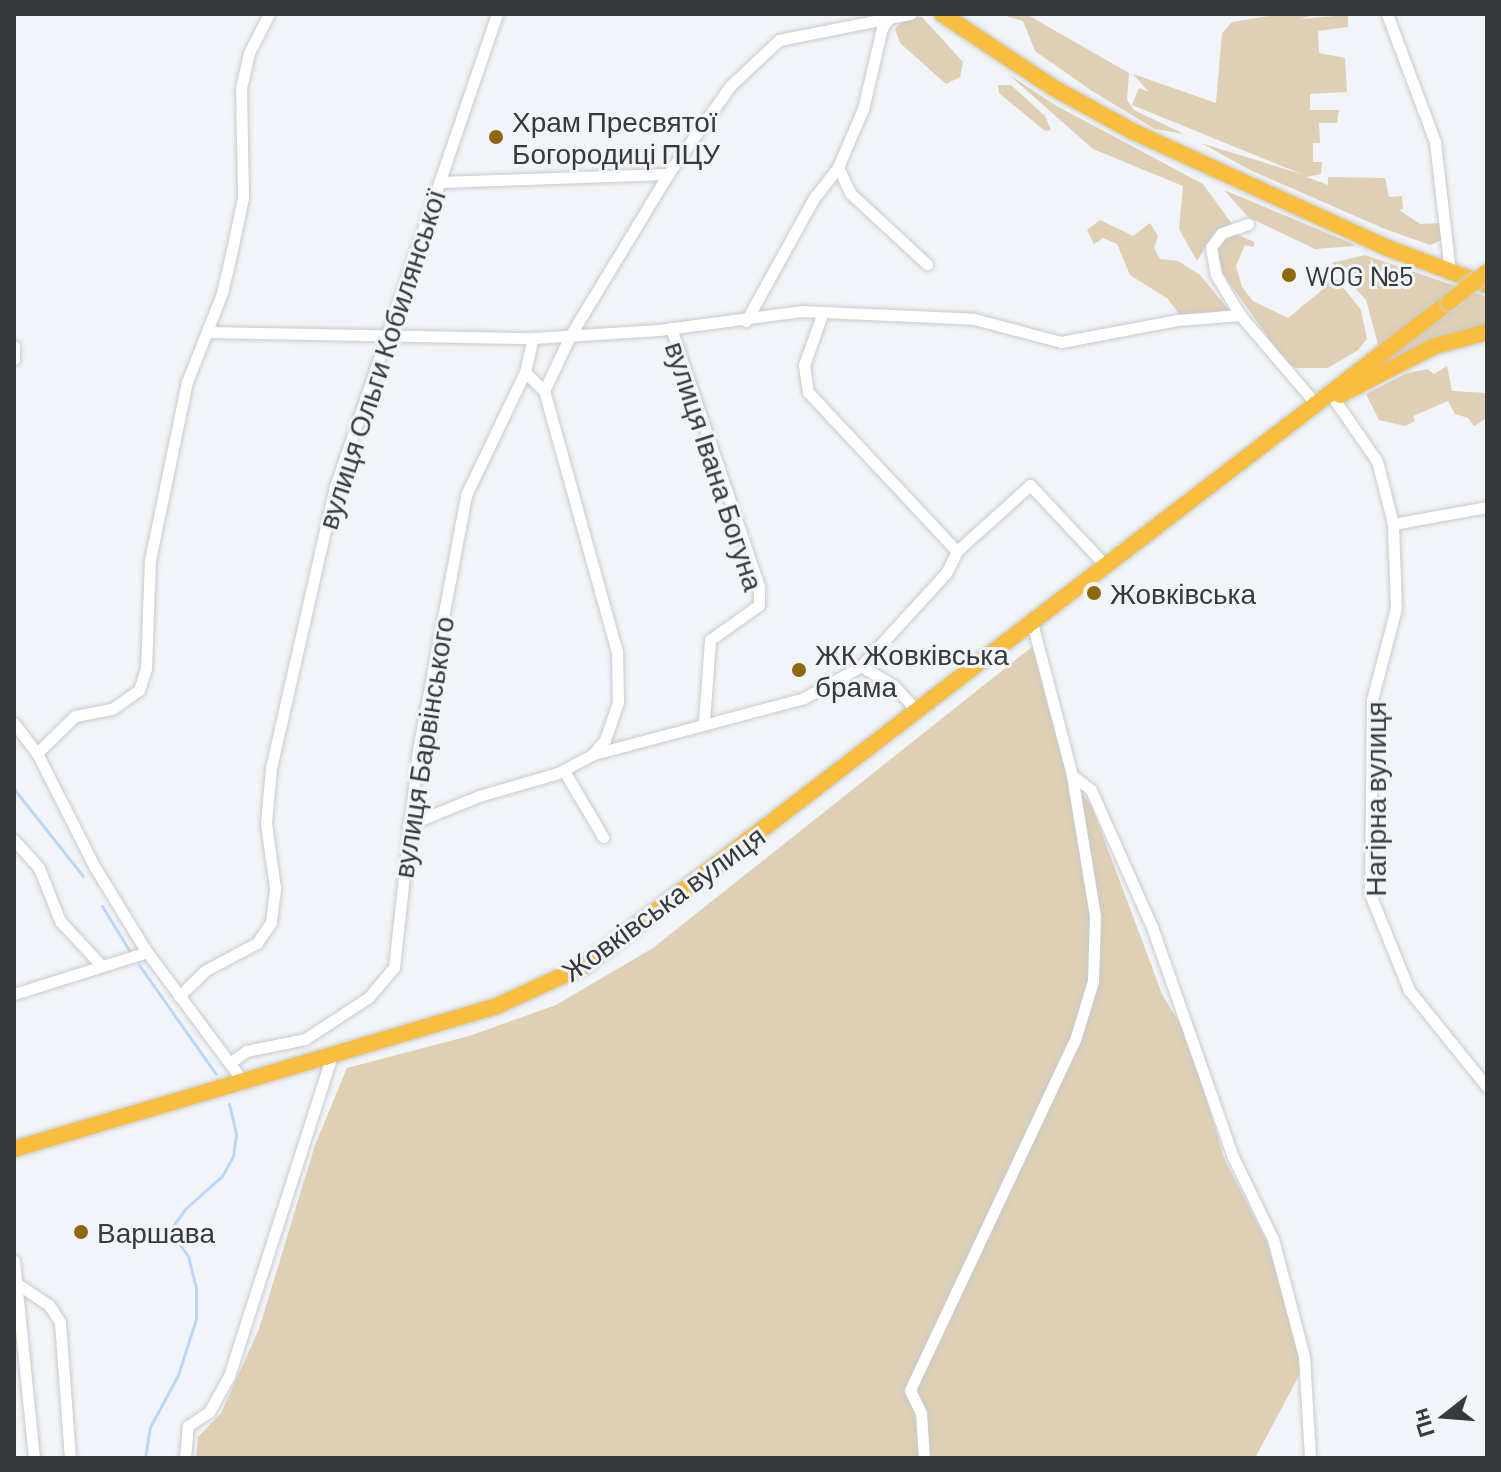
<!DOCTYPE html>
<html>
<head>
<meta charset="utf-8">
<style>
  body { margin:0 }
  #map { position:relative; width:1501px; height:1472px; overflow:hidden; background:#f1f5f9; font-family:Barlow,sans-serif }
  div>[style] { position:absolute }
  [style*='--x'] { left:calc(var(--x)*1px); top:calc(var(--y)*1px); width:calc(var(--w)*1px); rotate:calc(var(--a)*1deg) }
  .green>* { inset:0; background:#decfb5 }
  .stream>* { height:3px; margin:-1.5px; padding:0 1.5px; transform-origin:1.5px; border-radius:1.5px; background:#bcd7f5 }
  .roads { filter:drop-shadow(0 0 2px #c6cace) drop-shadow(0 0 2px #c6cace) }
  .minor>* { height:11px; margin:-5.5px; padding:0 5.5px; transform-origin:5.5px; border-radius:5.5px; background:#fff }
  .highway>* { height:16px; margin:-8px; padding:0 8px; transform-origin:8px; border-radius:8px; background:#f9be3f }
  .bridges { filter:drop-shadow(0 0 2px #cfcfd0) drop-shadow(0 0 2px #cfcfd0) }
  .highway-bridge>* { height:16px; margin:-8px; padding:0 8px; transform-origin:8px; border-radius:8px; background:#f9be3f }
  .dots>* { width:22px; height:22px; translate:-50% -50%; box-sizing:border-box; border:4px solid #f1f5f9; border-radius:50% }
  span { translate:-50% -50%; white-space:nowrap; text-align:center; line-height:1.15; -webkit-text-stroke:6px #f1f5f9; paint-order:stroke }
  .poi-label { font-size:28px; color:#38393b }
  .left { translate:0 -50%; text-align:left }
  .street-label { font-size:28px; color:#38393b }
  .frame { position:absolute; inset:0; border:16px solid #38393b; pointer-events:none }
  .north { position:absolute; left:1405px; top:1376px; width:80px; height:80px; -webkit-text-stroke:6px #f1f5f9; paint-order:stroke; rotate:253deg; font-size:22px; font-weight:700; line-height:32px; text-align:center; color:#38393b }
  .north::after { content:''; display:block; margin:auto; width:28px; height:36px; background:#38393b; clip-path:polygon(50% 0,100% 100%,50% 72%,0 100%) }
</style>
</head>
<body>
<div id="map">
  <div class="green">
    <div style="clip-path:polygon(999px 14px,1026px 14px,1129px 73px,1127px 100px,1134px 110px,1184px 134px,1155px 129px,1092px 91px,1035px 51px,1023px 21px)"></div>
    <div style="clip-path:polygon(1281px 14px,1318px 14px,1300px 19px,1348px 15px,1348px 27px,1318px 31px,1319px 53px,1345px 58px,1347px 92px,1310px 94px,1310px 110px,1339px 110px,1337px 123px,1319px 123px,1320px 143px,1313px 143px,1313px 162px,1322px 162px,1321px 174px,1306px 177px,1328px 185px,1328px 177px,1385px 178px,1389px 197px,1402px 196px,1403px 209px,1399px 210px,1420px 224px,1442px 223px,1442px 240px,1430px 245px,1385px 229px,1250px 170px,1201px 143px,1304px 175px,1132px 105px,1139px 88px,1149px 92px,1133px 74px,1216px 103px,1222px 33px,1232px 22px)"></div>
    <div style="clip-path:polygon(922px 17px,963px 62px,960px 77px,946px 84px,900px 43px,895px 29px,906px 18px)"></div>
    <div style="clip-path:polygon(1008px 74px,1055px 105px,1203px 184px,1232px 224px,1216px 230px,1197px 261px,1179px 229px,1183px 186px,1093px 149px)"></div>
    <div style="clip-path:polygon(998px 85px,1011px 85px,1045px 116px,1051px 130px,1045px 131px,999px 93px)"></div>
    <div style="clip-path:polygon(1224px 190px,1353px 244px,1354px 246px,1315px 249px,1248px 217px)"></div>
    <div style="clip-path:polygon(1100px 220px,1133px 236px,1150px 223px,1158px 236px,1154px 248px,1160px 259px,1178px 261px,1200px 275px,1229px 310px,1182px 318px,1168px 299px,1130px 275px,1117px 244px,1103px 238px,1094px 244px,1087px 230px)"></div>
    <div style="clip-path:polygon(1234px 233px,1254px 242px,1254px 247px,1245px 245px,1236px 266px,1242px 287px,1253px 301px,1288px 318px,1327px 286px,1316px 269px,1335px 277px,1361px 310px,1367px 339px,1358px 350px,1328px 368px,1296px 368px,1286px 362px,1216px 264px,1215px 247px)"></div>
    <div style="clip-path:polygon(1365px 255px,1487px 297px,1487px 326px,1368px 372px,1461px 304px,1444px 297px,1379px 348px,1366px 300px,1332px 263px)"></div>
    <div style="clip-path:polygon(1447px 366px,1452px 391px,1487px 393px,1487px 418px,1474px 426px,1468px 418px,1455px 414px,1448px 401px,1413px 416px,1415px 421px,1405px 426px,1379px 420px,1366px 394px,1405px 374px,1427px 369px,1434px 374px)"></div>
    <div style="clip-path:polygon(1037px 643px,1067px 778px,1091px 804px,1162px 994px,1189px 1039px,1224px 1158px,1267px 1242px,1303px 1368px,1255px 1458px,196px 1458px,198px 1437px,221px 1413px,259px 1329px,315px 1145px,347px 1068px,469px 1036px,556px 1005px,653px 948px)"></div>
  </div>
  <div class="stream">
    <div style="--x:14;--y:789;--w:111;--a:51.6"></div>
    <div style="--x:102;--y:906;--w:52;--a:58.5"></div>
    <div style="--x:139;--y:965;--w:133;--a:54.8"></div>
    <div style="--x:145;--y:1458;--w:31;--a:-81"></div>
    <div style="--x:150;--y:1427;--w:59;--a:-61.7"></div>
    <div style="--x:178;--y:1375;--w:59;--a:-72.2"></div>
    <div style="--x:196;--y:1319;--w:31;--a:-90"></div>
    <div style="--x:196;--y:1288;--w:33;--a:-104"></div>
    <div style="--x:188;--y:1256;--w:32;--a:-125"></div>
    <div style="--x:170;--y:1230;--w:26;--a:-54"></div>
    <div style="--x:185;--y:1209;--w:50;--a:-41.7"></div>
    <div style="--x:222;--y:1176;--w:23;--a:-61"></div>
    <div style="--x:233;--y:1156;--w:22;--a:-82"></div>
    <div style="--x:236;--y:1134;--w:31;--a:-103"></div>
  </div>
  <div class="roads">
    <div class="minor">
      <div style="--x:1387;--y:14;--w:137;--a:69.4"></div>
      <div style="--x:1435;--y:142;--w:131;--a:83.4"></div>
      <div style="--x:838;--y:167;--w:29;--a:65"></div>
      <div style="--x:850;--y:193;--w:105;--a:42.7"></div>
      <div style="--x:439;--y:182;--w:229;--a:-2"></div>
      <div style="--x:1248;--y:224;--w:28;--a:161"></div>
      <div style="--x:1222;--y:233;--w:18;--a:128"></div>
      <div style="--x:1211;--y:247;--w:28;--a:80"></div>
      <div style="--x:1216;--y:275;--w:47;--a:59"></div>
      <div style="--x:1240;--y:315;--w:117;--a:49.5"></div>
      <div style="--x:823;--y:312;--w:56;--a:109.7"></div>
      <div style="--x:804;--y:365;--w:27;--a:82"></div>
      <div style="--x:808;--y:392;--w:218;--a:46.9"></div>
      <div style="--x:746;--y:321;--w:141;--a:-61.1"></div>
      <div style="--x:814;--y:198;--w:39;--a:-52"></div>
      <div style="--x:838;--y:167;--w:63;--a:-66.7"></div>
      <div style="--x:863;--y:109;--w:83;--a:-76.8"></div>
      <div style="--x:882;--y:28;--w:12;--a:-55"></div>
      <div style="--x:671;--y:328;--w:274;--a:71.2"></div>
      <div style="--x:759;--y:587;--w:18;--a:90"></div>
      <div style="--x:759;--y:605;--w:60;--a:144.5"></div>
      <div style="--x:710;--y:640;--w:82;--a:94.2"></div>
      <div style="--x:207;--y:332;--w:326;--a:1.1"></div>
      <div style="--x:533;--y:338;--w:126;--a:-3.6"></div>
      <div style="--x:659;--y:330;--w:143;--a:-7.6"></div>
      <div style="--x:801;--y:311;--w:173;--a:2.6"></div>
      <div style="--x:974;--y:319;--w:90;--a:14.8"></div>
      <div style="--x:1061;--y:342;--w:118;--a:-10.7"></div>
      <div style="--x:1177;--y:320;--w:63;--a:-4.5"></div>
      <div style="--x:14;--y:346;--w:13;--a:90"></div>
      <div style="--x:525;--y:372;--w:35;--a:-77"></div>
      <div style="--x:1334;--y:399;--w:75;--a:55.3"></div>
      <div style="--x:1377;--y:461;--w:65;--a:75.7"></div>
      <div style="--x:1393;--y:524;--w:84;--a:88"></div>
      <div style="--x:1396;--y:608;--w:95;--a:104.6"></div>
      <div style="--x:1372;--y:700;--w:194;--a:90.6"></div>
      <div style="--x:1370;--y:894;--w:104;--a:67.9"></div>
      <div style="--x:1409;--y:990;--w:124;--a:51.2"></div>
      <div style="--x:1393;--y:524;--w:96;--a:-10.3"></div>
      <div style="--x:861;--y:666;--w:126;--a:-47.6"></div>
      <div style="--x:946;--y:573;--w:25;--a:-63"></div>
      <div style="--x:957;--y:551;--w:98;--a:-42.1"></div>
      <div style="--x:1030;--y:485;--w:110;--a:46.8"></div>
      <div style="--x:14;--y:723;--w:38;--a:53"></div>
      <div style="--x:37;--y:753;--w:127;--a:63.2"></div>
      <div style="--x:94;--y:866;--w:101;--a:58.4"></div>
      <div style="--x:147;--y:952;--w:159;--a:53.4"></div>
      <div style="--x:37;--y:753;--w:53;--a:-44.2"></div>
      <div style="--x:75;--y:716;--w:38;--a:-11"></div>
      <div style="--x:112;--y:709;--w:33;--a:-35"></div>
      <div style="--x:139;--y:690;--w:23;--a:-72"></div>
      <div style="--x:146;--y:668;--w:108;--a:-87.9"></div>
      <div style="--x:150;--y:560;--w:182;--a:-78.3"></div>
      <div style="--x:187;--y:382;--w:96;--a:-68.5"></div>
      <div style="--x:222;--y:293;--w:44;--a:-76.9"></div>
      <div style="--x:232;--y:250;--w:53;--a:-78.1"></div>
      <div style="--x:243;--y:198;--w:110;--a:-91"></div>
      <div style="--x:241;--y:88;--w:36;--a:-77"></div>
      <div style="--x:249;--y:53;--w:44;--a:-62.9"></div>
      <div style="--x:594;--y:754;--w:217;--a:-14.9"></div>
      <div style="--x:804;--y:698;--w:65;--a:-29.3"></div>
      <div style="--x:861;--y:666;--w:37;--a:31"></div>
      <div style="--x:893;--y:685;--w:35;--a:47"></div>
      <div style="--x:564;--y:771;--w:77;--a:59.4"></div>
      <div style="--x:1072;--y:775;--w:24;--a:38"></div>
      <div style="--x:1091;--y:790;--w:150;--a:66"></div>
      <div style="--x:1152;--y:927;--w:244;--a:70.6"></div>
      <div style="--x:1233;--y:1157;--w:91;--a:64"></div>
      <div style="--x:1273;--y:1239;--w:121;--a:75.2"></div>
      <div style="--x:1304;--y:1356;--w:102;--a:86.6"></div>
      <div style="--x:408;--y:825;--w:77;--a:-22.2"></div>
      <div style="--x:479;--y:796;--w:82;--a:-16.2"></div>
      <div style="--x:558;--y:773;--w:38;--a:-28"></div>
      <div style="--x:592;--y:755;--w:20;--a:-49"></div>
      <div style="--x:605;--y:740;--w:40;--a:-71.1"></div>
      <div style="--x:618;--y:702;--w:50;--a:-91.1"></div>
      <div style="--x:617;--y:652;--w:271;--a:-105.6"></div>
      <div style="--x:544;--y:391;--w:61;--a:-64.7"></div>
      <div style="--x:570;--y:336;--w:189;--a:-58.8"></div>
      <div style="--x:668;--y:174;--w:108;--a:-54.8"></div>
      <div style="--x:730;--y:86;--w:67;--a:-43.2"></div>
      <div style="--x:779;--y:40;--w:134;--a:-11.2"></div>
      <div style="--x:14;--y:840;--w:38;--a:48"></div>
      <div style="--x:39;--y:868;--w:57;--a:68.4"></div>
      <div style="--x:60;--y:921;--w:57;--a:47.1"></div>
      <div style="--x:14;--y:994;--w:139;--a:-17.5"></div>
      <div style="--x:179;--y:996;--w:37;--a:-44"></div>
      <div style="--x:206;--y:970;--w:58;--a:-27.9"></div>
      <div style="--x:257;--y:943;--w:25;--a:-56"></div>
      <div style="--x:271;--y:922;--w:34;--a:-83"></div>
      <div style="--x:275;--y:888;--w:66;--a:-97.9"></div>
      <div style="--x:266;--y:823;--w:55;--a:-84.8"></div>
      <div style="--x:271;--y:768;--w:288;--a:-77.2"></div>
      <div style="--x:335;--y:487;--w:500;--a:-71.1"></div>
      <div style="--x:231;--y:1062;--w:19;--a:-36"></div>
      <div style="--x:246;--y:1051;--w:60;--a:-11.5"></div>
      <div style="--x:305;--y:1039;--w:77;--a:-33.3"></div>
      <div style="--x:369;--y:997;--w:39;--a:-50"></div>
      <div style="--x:394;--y:967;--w:218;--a:-83.7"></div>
      <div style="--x:418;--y:750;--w:259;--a:-79.3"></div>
      <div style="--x:466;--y:495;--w:136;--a:-64.4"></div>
      <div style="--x:525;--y:372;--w:27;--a:45"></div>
      <div style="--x:14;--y:1261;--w:198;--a:84.2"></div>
      <div style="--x:19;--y:1285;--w:36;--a:34"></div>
      <div style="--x:49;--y:1305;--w:20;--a:57"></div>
      <div style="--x:60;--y:1322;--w:136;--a:85.8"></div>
      <div style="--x:185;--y:1458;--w:32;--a:-85"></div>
      <div style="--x:188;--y:1426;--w:25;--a:-34"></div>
      <div style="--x:209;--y:1412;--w:41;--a:-60.9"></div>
      <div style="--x:229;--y:1376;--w:337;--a:-72.2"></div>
      <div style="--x:924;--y:1458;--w:45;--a:-93.8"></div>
      <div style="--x:921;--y:1413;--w:25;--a:-116"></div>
      <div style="--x:910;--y:1390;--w:387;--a:-64.8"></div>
      <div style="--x:1075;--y:1040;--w:62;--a:-73"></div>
      <div style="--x:1093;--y:981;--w:65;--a:-88.2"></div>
      <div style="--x:1095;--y:916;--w:143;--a:-99.3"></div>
      <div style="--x:1072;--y:775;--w:157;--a:-104.7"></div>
    </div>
    <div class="highway">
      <div style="--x:942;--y:14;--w:134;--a:33.5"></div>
      <div style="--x:1054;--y:88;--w:89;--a:28.9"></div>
      <div style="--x:1132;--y:131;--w:281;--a:24.6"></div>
      <div style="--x:1388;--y:248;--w:106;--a:20.5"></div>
      <div style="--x:1340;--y:395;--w:107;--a:-27.3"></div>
      <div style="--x:1435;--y:346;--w:54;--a:-15.1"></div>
      <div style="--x:14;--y:1149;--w:504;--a:-16.49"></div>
      <div style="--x:497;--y:1006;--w:96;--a:-24.7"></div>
      <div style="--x:584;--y:966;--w:1090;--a:-37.51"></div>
    </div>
  </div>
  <div class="bridges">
    <div class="highway-bridge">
      <div style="--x:1449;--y:302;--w:48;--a:-38.3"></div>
    </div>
  </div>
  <div class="dots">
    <div style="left:496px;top:137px;background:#8e680b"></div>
    <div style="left:1289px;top:275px;background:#8e680b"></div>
    <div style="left:1094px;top:593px;background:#8e680b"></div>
    <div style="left:799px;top:670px;background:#8e680b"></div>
    <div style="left:81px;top:1232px;background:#8e680b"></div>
  </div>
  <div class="poi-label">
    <span class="left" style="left:512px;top:137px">Храм Пресвятої<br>Богородиці ПЦУ</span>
    <span class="left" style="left:1305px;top:275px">WOG №5</span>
    <span class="left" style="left:1110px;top:593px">Жовківська</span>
    <span class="left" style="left:815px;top:670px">ЖК Жовківська<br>брама</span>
    <span class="left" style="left:97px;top:1232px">Варшава</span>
  </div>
  <div class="street-label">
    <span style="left:381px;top:359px;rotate:-72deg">вулиця Ольги Кобилянської</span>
    <span style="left:715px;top:466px;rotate:72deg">вулиця Івана Богуна</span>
    <span style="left:423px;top:747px;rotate:-81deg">вулиця Барвінського</span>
    <span style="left:1375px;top:799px;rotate:-90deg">Нагірна вулиця</span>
    <span style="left:663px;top:903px;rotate:-36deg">Жовківська вулиця</span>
  </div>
  <div class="frame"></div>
  <div class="north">Пн</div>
</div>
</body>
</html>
